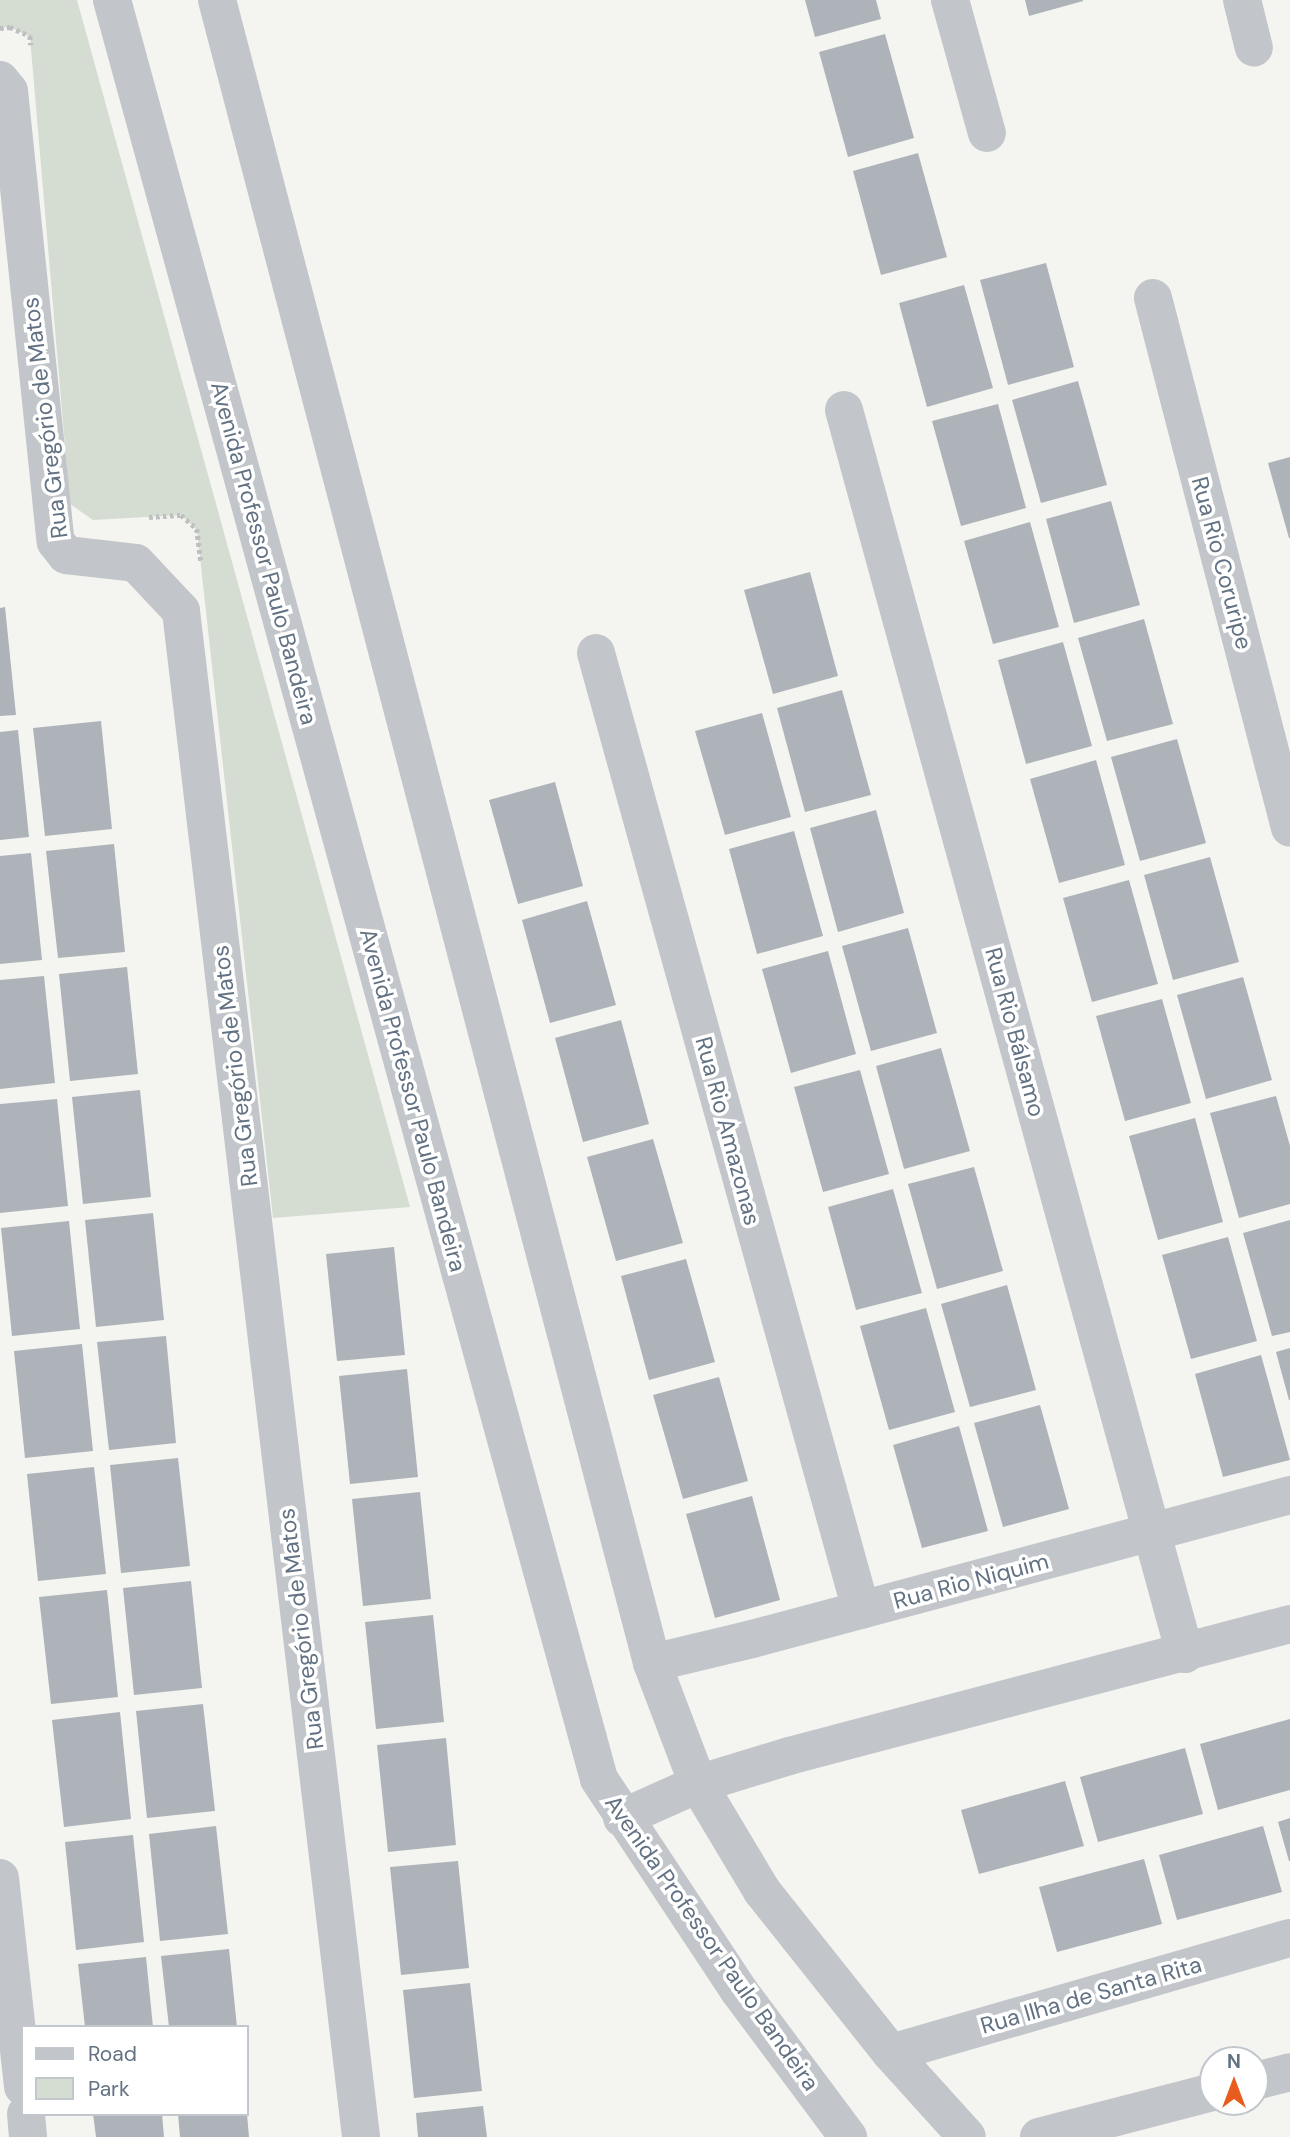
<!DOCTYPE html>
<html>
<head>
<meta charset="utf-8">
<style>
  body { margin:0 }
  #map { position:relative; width:1290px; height:2137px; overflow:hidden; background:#f4f5f0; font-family:"DM Sans",sans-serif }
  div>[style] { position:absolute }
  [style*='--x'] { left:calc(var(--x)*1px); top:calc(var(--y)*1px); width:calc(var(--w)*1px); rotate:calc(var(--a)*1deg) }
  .green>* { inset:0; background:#d5dcd1 }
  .building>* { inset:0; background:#adb3b9 }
  .path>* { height:4.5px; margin-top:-2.25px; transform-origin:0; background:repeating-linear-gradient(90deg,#bebfc1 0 3.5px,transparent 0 7px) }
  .minor>* { height:38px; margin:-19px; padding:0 19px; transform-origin:19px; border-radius:19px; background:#c2c5c9 }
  span { translate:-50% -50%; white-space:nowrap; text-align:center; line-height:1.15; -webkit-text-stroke:7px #fff; paint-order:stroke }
  .street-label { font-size:23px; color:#637283 }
  .legend { position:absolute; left:21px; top:2025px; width:228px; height:91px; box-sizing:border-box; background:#fff; border:2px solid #c1c7cd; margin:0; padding:9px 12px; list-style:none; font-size:21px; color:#637283 }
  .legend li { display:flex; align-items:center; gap:14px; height:35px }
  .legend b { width:35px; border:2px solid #c1c7cd }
  .north { position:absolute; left:1199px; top:2046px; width:70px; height:70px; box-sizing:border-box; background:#fff; border:2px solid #c1c7cd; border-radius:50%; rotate:0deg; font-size:19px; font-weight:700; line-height:28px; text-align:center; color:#637283 }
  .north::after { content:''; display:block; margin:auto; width:24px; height:32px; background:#e85c1d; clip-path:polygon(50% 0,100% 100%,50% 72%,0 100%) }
</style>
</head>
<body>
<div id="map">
  <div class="green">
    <div style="clip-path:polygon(0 0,77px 0,410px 1207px,273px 1218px,197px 530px,181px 515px,93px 520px,70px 504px,30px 37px,10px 27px,0 28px)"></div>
  </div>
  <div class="building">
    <div style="clip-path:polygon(805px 0,876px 0,881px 19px,815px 37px)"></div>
    <div style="clip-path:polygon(1025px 0,1083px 0,1083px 1px,1029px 16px)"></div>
    <div style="clip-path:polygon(885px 34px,914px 138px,848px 157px,819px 52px)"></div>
    <div style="clip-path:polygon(918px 153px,947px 257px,881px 275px,853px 171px)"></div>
    <div style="clip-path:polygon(1046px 263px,1074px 367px,1008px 385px,980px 280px)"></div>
    <div style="clip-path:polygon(964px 285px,993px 388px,927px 407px,899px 303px)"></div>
    <div style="clip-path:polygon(1078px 381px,1107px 485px,1041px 503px,1012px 400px)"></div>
    <div style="clip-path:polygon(998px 404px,1026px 508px,961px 526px,932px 421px)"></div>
    <div style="clip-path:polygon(1290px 457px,1290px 538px,1289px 538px,1268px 463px)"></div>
    <div style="clip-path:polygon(1111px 501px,1140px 605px,1074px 623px,1046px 519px)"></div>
    <div style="clip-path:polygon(1030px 522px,1059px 627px,993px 644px,964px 541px)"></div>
    <div style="clip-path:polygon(810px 572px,838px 676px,773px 694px,744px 590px)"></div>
    <div style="clip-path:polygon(5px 607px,16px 715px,0 716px,0 608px)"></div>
    <div style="clip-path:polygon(1144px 619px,1173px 724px,1107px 741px,1078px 638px)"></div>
    <div style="clip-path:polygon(1063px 642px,1092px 746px,1026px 764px,998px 660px)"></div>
    <div style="clip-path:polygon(842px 690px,871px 795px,805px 812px,777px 708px)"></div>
    <div style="clip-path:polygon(762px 713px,791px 817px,725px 835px,695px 731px)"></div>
    <div style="clip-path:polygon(101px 721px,112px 829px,45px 836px,33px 728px)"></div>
    <div style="clip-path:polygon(18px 730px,29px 837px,0 840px,0 732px)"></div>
    <div style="clip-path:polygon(1177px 739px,1206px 843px,1140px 861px,1111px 757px)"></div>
    <div style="clip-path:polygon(1096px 760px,1125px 865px,1059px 883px,1030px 779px)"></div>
    <div style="clip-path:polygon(555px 782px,583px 886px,518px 904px,489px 800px)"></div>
    <div style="clip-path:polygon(876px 810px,904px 913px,838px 932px,810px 828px)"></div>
    <div style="clip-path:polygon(794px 831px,823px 936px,757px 954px,729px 849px)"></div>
    <div style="clip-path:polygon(114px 844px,125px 952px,58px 958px,46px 851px)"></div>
    <div style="clip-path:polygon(31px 853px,42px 960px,0 964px,0 856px)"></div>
    <div style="clip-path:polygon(1210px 857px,1239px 962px,1173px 980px,1144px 875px)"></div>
    <div style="clip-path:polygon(1129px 880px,1158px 984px,1092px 1002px,1063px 898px)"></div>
    <div style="clip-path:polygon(587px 901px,616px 1005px,550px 1023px,522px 920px)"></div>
    <div style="clip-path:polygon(908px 928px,937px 1033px,871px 1051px,842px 946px)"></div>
    <div style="clip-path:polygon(828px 951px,856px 1054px,791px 1073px,762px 969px)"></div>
    <div style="clip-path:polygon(127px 967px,138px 1074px,70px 1081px,59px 974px)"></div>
    <div style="clip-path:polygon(44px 976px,55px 1083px,0 1089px,0 980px)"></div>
    <div style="clip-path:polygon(1243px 977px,1272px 1080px,1206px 1099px,1177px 995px)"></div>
    <div style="clip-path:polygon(1162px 999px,1191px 1103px,1125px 1121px,1096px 1016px)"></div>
    <div style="clip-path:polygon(621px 1020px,649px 1124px,583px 1142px,555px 1038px)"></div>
    <div style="clip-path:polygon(941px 1048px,970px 1151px,904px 1169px,876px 1066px)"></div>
    <div style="clip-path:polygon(860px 1070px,889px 1174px,823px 1192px,794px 1087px)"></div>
    <div style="clip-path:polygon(140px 1090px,151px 1197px,83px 1204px,72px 1097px)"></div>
    <div style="clip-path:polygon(1276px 1096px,1290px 1146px,1290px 1204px,1239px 1218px,1210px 1113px)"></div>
    <div style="clip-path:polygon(57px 1099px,68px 1206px,0 1213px,0 1104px)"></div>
    <div style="clip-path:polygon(1195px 1118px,1223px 1222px,1158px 1240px,1129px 1136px)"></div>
    <div style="clip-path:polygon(653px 1139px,683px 1243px,616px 1261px,587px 1157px)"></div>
    <div style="clip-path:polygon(974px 1167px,1003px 1271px,937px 1289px,908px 1184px)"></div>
    <div style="clip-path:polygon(893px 1189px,922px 1293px,856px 1310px,828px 1207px)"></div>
    <div style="clip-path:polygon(153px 1213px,164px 1320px,96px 1327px,85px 1220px)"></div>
    <div style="clip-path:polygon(1290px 1220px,1290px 1332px,1272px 1336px,1243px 1233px)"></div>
    <div style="clip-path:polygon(69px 1221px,80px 1329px,12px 1336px,1px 1228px)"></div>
    <div style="clip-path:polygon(1228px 1237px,1257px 1341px,1191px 1359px,1162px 1255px)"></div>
    <div style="clip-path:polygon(394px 1247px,405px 1355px,337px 1361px,326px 1254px)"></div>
    <div style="clip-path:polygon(686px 1259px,715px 1362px,649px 1380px,621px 1276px)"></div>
    <div style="clip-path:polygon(1007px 1285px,1036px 1390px,970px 1407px,941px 1304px)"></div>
    <div style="clip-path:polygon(926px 1308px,955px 1412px,889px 1430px,860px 1326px)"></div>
    <div style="clip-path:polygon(166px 1336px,176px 1443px,109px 1450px,97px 1342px)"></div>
    <div style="clip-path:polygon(82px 1344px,93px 1451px,25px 1458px,14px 1351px)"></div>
    <div style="clip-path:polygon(1290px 1348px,1290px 1400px,1289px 1400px,1276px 1352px)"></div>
    <div style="clip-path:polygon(1261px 1355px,1290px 1460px,1223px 1477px,1195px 1374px)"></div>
    <div style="clip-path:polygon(407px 1369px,418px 1477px,350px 1484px,339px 1376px)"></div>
    <div style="clip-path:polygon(719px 1377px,748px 1481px,683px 1499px,653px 1395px)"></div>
    <div style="clip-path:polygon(1040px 1405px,1069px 1509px,1003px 1527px,974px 1423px)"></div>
    <div style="clip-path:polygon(959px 1426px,988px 1531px,922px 1548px,893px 1445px)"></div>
    <div style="clip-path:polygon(178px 1458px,190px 1566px,121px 1573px,110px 1465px)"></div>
    <div style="clip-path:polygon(94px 1467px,106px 1574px,38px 1581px,27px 1474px)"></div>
    <div style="clip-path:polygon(420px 1492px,431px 1599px,363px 1606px,352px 1499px)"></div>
    <div style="clip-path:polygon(752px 1496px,780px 1600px,715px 1618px,686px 1514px)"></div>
    <div style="clip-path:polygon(191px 1581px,202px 1688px,134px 1695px,123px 1588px)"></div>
    <div style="clip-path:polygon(107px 1590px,118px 1697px,51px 1704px,39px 1597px)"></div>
    <div style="clip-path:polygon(433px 1615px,444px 1722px,376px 1729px,365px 1622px)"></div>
    <div style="clip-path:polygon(203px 1704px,215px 1811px,147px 1818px,136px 1711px)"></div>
    <div style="clip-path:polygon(120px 1712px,131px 1819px,64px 1827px,52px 1720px)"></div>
    <div style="clip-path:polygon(1290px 1719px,1290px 1790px,1218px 1810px,1200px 1744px)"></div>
    <div style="clip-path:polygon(446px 1738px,456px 1845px,388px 1852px,377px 1745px)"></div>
    <div style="clip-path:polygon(1185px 1748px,1203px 1814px,1098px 1842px,1080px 1777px)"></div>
    <div style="clip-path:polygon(1065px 1781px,1084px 1846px,979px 1874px,961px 1810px)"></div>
    <div style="clip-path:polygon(1290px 1818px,1290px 1861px,1289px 1861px,1278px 1822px)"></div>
    <div style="clip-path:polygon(216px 1826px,228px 1934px,160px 1941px,149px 1834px)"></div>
    <div style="clip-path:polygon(1263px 1826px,1282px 1892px,1177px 1920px,1159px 1855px)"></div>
    <div style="clip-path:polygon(133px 1835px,144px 1942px,76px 1950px,65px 1842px)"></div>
    <div style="clip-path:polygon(1144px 1859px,1162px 1924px,1057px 1952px,1039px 1887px)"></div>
    <div style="clip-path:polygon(458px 1861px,469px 1968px,401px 1975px,390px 1867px)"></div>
    <div style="clip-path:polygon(229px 1949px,237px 2027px,169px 2027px,161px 1956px)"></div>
    <div style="clip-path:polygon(146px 1957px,153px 2027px,85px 2027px,78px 1964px)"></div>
    <div style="clip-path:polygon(470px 1983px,482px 2091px,414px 2098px,403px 1990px)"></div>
    <div style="clip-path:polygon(483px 2106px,487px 2137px,418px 2137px,416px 2113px)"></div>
    <div style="clip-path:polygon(93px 2114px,162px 2114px,164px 2137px,96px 2137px)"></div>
    <div style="clip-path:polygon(178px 2114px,247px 2114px,249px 2137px,180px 2137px)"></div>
  </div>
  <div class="path">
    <div style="--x:0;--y:28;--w:10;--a:-6"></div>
    <div style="--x:10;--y:27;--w:22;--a:24"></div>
    <div style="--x:30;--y:36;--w:9;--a:84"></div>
    <div style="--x:149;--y:517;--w:32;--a:-4"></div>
    <div style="--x:181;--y:515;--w:21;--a:41"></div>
    <div style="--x:197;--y:529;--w:32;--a:83"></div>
  </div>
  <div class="minor">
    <div style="--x:112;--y:0;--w:1844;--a:74.69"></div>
    <div style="--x:599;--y:1779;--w:255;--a:56.5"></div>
    <div style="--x:740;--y:1992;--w:181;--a:53.3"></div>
    <div style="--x:217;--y:0;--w:1719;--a:75.34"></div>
    <div style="--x:652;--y:1663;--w:129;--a:69.2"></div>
    <div style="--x:698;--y:1784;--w:125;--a:59.1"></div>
    <div style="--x:762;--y:1891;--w:207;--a:51.5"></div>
    <div style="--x:891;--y:2053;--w:113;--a:47.9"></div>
    <div style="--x:950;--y:0;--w:138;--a:74.5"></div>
    <div style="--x:1242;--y:0;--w:49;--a:76"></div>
    <div style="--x:0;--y:80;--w:14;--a:51"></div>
    <div style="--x:9;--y:91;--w:453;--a:84.1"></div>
    <div style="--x:56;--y:542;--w:16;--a:52"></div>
    <div style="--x:66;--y:555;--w:70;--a:6.5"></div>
    <div style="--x:136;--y:563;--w:66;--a:46.8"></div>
    <div style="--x:181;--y:611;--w:1537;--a:83.27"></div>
    <div style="--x:1153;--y:298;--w:547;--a:75.51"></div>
    <div style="--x:844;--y:410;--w:1290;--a:74.67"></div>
    <div style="--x:596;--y:653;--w:993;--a:74.52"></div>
    <div style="--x:652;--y:1663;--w:103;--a:-13.5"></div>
    <div style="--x:752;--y:1639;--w:557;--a:-14.98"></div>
    <div style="--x:622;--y:1818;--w:83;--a:-24.1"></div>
    <div style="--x:698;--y:1784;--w:95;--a:-17.1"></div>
    <div style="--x:789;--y:1756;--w:518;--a:-14.76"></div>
    <div style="--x:0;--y:1878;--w:210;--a:83.7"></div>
    <div style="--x:891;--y:2053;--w:415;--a:-16.1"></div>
    <div style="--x:1255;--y:2081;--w:36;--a:-14"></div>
    <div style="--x:26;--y:2114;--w:23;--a:85"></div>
    <div style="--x:1039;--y:2137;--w:180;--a:-14.5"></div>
  </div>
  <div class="street-label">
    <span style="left:45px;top:418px;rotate:-97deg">Rua Gregório de Matos</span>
    <span style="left:264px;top:553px;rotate:75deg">Avenida Professor Paulo Bandeira</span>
    <span style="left:1222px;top:563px;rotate:75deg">Rua Rio Coruripe</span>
    <span style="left:1015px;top:1032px;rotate:75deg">Rua Rio Bálsamo</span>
    <span style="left:235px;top:1066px;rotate:-97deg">Rua Gregório de Matos</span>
    <span style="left:413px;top:1100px;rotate:75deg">Avenida Professor Paulo Bandeira</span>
    <span style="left:728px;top:1131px;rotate:75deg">Rua Rio Amazonas</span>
    <span style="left:971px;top:1581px;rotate:-15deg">Rua Rio Niquim</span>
    <span style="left:301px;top:1629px;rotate:-97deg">Rua Gregório de Matos</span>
    <span style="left:712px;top:1943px;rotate:55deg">Avenida Professor Paulo Bandeira</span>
    <span style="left:1091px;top:1995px;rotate:-16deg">Rua llha de Santa Rita</span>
  </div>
  <ul class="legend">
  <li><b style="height:9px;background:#c2c5c9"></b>Road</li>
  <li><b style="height:19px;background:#d5dcd1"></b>Park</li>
  </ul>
  <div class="north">N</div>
</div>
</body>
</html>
